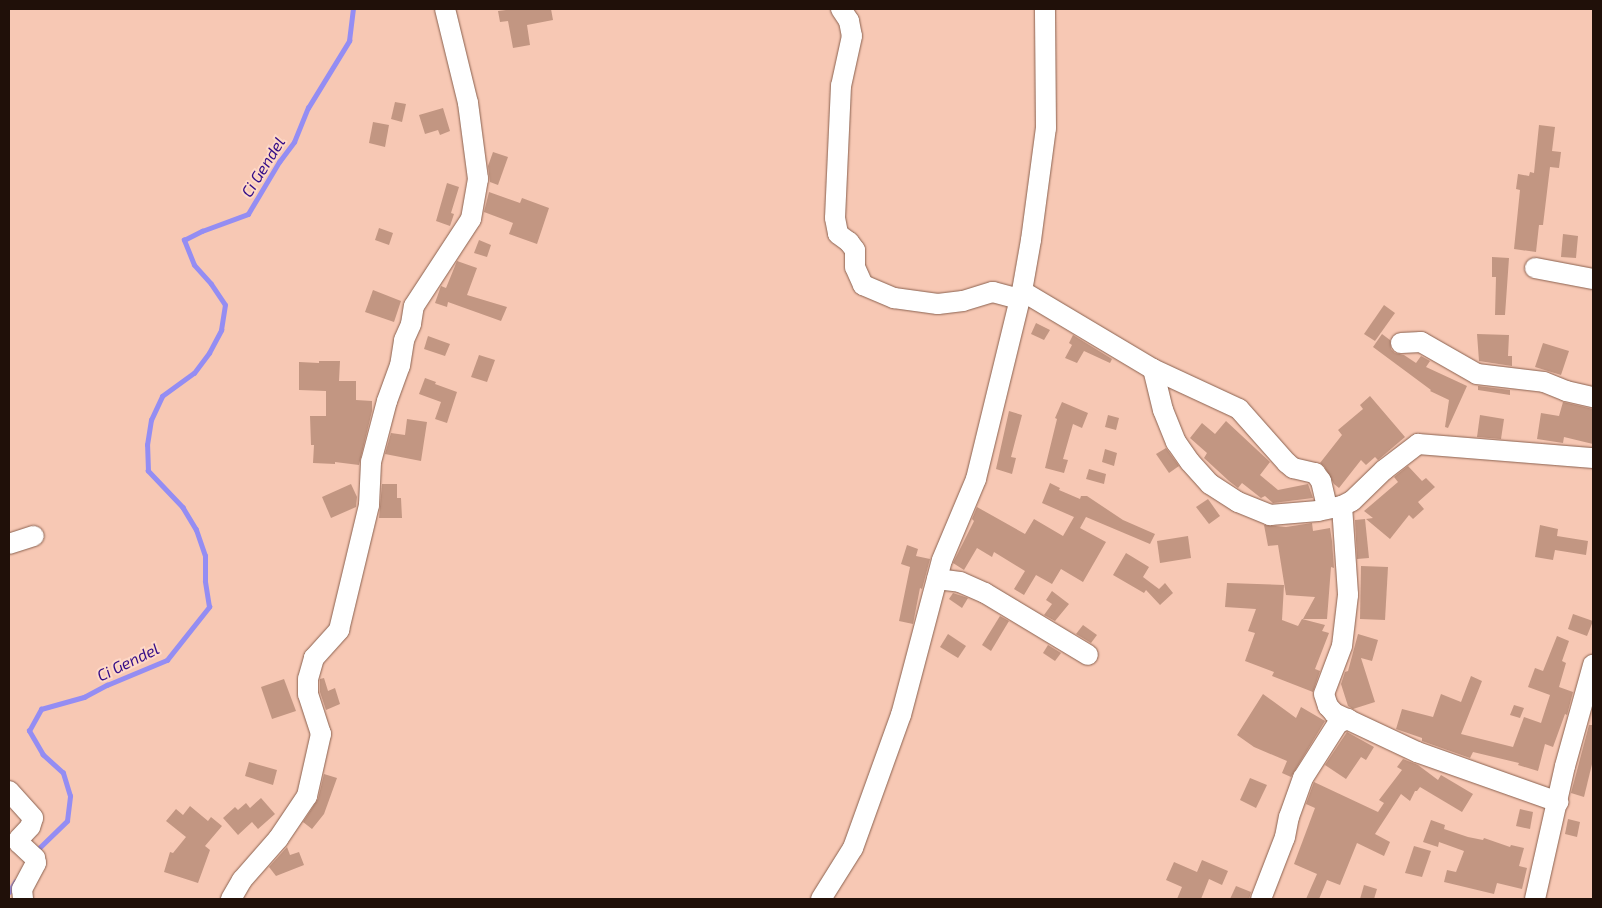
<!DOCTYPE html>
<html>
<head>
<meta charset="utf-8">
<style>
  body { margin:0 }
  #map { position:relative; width:1602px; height:908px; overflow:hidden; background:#f7c8b4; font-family:"Exo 2",sans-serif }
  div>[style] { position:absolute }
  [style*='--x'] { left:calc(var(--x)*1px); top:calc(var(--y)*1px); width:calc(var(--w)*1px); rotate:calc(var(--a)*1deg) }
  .stream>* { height:4.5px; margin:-2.25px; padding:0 2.25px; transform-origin:2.25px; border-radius:2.25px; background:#948df3 }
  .building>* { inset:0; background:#c29682 }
  .roads { filter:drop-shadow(0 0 1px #8a614f) drop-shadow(0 0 1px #8a614f) }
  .minor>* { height:20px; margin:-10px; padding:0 10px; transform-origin:10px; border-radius:10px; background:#fff }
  span { translate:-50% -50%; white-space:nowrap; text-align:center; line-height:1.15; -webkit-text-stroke:4px #fed8c7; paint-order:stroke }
  .water-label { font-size:16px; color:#330c87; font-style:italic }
  .frame { position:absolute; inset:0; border:10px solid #201009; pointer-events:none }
</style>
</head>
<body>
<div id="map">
  <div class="stream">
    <div style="--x:36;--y:851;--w:43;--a:-44.1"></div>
    <div style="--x:67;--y:821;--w:25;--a:-83"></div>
    <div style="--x:70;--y:796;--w:24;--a:-107"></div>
    <div style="--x:63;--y:773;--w:27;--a:-138"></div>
    <div style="--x:43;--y:755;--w:28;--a:-120"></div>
    <div style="--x:29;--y:731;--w:25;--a:-61"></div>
    <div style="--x:41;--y:709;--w:45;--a:-15.6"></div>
    <div style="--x:84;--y:697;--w:26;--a:-28"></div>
    <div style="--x:107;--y:685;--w:65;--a:-22.6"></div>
    <div style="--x:167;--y:660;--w:68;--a:-51.6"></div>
    <div style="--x:209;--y:607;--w:26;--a:-99"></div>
    <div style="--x:205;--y:581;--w:25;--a:-90"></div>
    <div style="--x:205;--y:556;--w:28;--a:-109"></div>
    <div style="--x:196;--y:530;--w:26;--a:-121"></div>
    <div style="--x:183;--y:508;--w:51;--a:-133.4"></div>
    <div style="--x:148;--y:471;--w:26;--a:-92"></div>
    <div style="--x:147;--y:445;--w:25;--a:-81"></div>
    <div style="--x:151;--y:420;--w:26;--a:-65"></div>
    <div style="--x:162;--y:396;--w:39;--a:-36"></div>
    <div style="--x:194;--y:373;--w:25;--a:-53"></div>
    <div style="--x:209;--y:353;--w:26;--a:-62"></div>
    <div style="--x:221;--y:330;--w:25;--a:-81"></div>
    <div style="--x:225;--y:305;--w:25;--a:-124"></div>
    <div style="--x:211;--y:284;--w:25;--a:-132"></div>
    <div style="--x:194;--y:265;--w:27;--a:-112"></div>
    <div style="--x:184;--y:240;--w:20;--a:-27"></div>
    <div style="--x:202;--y:231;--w:49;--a:-20.3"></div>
    <div style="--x:248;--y:214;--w:61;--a:-59.2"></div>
    <div style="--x:279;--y:162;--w:25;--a:-53"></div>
    <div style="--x:294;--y:142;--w:37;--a:-68"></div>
    <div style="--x:308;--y:108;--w:79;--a:-58.5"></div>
    <div style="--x:349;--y:41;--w:32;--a:-83"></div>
    <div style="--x:9;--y:892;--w:12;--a:-59"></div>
  </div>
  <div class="building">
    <div style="clip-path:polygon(513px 9px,551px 9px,553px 20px,527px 25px,530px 45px,513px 48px,508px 21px,500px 22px,498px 11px)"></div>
    <div style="clip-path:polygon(395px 102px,406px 104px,402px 122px,391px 119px)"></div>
    <div style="clip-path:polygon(443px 108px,450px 131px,440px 135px,438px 130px,425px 134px,419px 115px)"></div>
    <div style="clip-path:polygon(373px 122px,389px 125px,385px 147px,369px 143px)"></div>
    <div style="clip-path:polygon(1539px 125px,1555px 127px,1552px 151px,1561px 152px,1559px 168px,1550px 167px,1543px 225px,1539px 225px,1536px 252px,1514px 249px,1520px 190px,1516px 189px,1518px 174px,1529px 176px,1530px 172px,1534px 173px)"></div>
    <div style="clip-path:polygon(493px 152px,508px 157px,498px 185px,490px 182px,488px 166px)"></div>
    <div style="clip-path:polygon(447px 183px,459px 187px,451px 213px,454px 214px,450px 226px,436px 221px)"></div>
    <div style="clip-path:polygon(489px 192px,520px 203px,522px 198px,549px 208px,537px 244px,509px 234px,513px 223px,484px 212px)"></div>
    <div style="clip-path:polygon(379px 228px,393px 233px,389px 245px,375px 240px)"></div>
    <div style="clip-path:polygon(1563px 234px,1578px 236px,1576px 258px,1561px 257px)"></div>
    <div style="clip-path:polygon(479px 240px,491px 245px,487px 257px,474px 253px)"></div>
    <div style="clip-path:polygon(1492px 257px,1509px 258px,1505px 315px,1495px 315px,1496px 277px,1492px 277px)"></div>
    <div style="clip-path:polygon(457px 261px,477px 268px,467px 295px,507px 307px,501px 321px,448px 302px,447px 307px,435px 303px,441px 286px,446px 288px)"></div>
    <div style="clip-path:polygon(373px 290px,401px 301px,394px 322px,365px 312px)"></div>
    <div style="clip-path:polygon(1384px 305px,1395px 313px,1375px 341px,1364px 334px)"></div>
    <div style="clip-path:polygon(1036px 323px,1050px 330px,1044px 340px,1031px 334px)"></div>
    <div style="clip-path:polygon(1382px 334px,1390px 340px,1391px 349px,1395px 353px,1404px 355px,1416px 363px,1421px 356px,1430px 361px,1426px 367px,1467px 386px,1448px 428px,1445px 427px,1449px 400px,1430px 391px,1431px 390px,1373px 347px)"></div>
    <div style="clip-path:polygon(1477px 334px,1509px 335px,1508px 356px,1512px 356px,1512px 366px,1479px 361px)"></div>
    <div style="clip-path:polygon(1073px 335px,1112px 359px,1110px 363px,1084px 351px,1077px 363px,1065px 358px,1072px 345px,1069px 343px)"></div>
    <div style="clip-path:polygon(428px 336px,450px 344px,445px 356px,424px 349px)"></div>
    <div style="clip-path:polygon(1543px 343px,1569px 351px,1561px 375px,1535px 367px)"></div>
    <div style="clip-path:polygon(479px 355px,495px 360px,487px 382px,471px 377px)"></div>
    <div style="clip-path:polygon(319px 361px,340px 361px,339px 381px,356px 381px,356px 400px,372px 401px,372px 411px,359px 465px,335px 462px,335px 464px,313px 463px,314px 445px,311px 445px,310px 416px,326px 416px,326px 391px,299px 390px,299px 362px,319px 363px)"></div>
    <div style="clip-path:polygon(425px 378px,436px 382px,435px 384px,457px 392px,447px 423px,435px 419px,441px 402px,419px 394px)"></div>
    <div style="clip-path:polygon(1478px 386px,1510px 390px,1510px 395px,1478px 390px)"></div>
    <div style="clip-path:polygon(1370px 396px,1405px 437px,1378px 460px,1375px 457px,1366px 465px,1361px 460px,1339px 488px,1334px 484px,1324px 466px,1320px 463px,1342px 435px,1338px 430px,1363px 409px,1360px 405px)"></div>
    <div style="clip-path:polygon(1062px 402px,1088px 413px,1082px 428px,1073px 424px,1063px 459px,1068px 460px,1064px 473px,1045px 468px,1057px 419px,1055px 418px)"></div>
    <div style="clip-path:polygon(1563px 402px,1593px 409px,1593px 444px,1564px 437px,1563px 443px,1537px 439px,1541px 413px,1559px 416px)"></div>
    <div style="clip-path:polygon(1009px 411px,1022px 415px,1011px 457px,1016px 458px,1012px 474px,996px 469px)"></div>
    <div style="clip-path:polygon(1108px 415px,1119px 418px,1116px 430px,1105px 427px)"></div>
    <div style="clip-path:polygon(1480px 415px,1504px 419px,1501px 439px,1477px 437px)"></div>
    <div style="clip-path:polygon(407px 419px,427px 422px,421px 461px,385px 454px,391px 433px,405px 435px)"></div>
    <div style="clip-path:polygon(1226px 421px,1270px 462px,1260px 475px,1278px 490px,1308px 484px,1313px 498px,1273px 503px,1265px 496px,1261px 498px,1242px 483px,1238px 488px,1229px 481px,1204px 458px,1207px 453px,1190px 438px,1202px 423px,1215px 434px)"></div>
    <div style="clip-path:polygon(1166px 448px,1179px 466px,1169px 473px,1156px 454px)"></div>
    <div style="clip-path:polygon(1105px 449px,1117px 453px,1114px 466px,1102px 462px)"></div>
    <div style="clip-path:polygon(1408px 466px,1422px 481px,1426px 478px,1435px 487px,1418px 502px,1424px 509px,1413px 519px,1409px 515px,1390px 539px,1366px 519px,1373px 518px,1364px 511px,1398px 482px,1394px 477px)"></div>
    <div style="clip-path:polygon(1089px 469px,1106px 474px,1104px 484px,1086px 479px)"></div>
    <div style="clip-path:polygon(1050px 483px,1060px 488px,1059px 490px,1080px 499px,1081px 496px,1087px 496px,1123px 520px,1155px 534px,1150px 544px,1086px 517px,1080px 528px,1106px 542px,1083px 582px,1061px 569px,1052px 584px,1036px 575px,1024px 595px,1014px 589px,1025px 571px,994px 552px,992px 557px,977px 548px,964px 570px,953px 563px,974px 521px,972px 519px,977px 507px,1025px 534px,1034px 519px,1063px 536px,1074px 517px,1042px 503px)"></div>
    <div style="clip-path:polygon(351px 484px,357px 497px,356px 507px,331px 518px,322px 497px)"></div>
    <div style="clip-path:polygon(382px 484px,397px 484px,397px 498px,401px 498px,402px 518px,379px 518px)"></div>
    <div style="clip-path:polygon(1208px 499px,1220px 516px,1209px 524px,1196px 507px)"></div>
    <div style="clip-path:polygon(1365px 519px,1369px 558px,1357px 559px,1355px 520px)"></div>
    <div style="clip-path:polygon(1312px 523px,1313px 531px,1330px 528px,1332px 541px,1334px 568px,1331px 567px,1327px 619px,1303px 619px,1315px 597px,1286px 595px,1278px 545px,1268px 546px,1264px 525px,1286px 527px)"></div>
    <div style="clip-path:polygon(1540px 525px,1558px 529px,1557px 536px,1588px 541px,1586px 555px,1555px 550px,1553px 560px,1535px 557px)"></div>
    <div style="clip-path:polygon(1188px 536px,1191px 558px,1160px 563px,1157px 541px)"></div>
    <div style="clip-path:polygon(907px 545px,918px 549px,916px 556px,930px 559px,922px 589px,920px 588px,913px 624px,899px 621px,910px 567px,901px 564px)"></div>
    <div style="clip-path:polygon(1126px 553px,1149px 567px,1143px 577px,1159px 589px,1165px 583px,1173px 593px,1160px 605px,1146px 590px,1144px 593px,1113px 575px)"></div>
    <div style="clip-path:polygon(1361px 566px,1388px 567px,1385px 620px,1360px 619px)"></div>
    <div style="clip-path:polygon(1227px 583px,1284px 585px,1282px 620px,1298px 626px,1302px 619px,1325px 625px,1322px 631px,1329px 633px,1315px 669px,1320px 671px,1313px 692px,1272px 676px,1274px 672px,1245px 661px,1255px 633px,1248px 631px,1256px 609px,1225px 607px)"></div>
    <div style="clip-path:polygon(1052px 591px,1069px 604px,1055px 621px,1044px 615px,1052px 604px,1046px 600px)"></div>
    <div style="clip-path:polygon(953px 593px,968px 598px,962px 608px,949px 599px)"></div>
    <div style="clip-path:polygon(1573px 614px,1593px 621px,1587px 636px,1568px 629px)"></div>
    <div style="clip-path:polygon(1000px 616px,1009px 621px,991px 651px,982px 645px)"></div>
    <div style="clip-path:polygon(1083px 625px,1097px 635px,1091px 643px,1076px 634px)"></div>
    <div style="clip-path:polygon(948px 634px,966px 646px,958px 658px,940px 647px)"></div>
    <div style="clip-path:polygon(1358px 634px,1378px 640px,1372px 661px,1361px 658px,1375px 702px,1353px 709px,1348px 706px,1341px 684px,1345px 672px,1348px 671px)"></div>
    <div style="clip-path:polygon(1557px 636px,1569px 641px,1562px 661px,1566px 663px,1559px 687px,1573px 692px,1567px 715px,1565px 714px,1553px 747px,1545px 744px,1538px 771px,1518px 765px,1519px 763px,1473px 752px,1470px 758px,1422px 741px,1422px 738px,1396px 729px,1402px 709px,1433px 717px,1441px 694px,1461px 702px,1471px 676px,1482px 681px,1461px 734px,1513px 747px,1524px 717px,1541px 723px,1550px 695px,1528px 687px,1535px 668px,1543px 671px)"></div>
    <div style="clip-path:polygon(1048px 645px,1061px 653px,1055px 661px,1043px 653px)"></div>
    <div style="clip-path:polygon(324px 678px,328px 691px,335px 688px,340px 704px,326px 710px,320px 692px,320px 679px)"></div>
    <div style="clip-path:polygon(284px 679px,296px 711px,272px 719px,261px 687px)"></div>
    <div style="clip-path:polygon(1263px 694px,1296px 718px,1301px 707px,1325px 721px,1291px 777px,1282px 773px,1287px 761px,1254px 747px,1237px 735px)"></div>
    <div style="clip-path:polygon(1514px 705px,1524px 708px,1520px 718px,1510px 715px)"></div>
    <div style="clip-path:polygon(1589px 725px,1593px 725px,1593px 760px,1584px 797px,1571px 793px)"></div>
    <div style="clip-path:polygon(1347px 732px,1374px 747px,1366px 760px,1361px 757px,1346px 779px,1325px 765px)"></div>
    <div style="clip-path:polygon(1403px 759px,1418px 765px,1438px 780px,1441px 775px,1473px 794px,1462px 812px,1420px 787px,1417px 791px,1415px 791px,1410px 801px,1401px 794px,1375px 834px,1390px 842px,1384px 856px,1357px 843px,1340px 885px,1327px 880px,1319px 899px,1306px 899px,1317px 874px,1294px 864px,1315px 808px,1306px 804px,1314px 782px,1378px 812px,1384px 803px,1379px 800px,1402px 770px,1397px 767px)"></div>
    <div style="clip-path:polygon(249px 762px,277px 770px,273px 785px,245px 776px)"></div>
    <div style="clip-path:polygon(324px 774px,337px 778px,324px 814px,312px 829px,303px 822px,318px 799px)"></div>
    <div style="clip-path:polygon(1250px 778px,1267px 785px,1256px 808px,1240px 800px)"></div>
    <div style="clip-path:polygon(261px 798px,275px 814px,258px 829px,252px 822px,238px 835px,223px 818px,235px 807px,238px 810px,246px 803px,250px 808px)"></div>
    <div style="clip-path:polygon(190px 806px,208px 821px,211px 817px,222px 826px,205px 846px,210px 850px,198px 883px,164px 872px,170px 852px,173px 853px,186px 837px,166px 821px,176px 809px,183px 815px)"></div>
    <div style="clip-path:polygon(1520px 809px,1533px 812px,1530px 829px,1516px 826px)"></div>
    <div style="clip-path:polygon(1568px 819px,1580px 822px,1577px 837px,1565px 834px)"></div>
    <div style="clip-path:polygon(1431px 820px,1445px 825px,1444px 829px,1468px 837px,1483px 840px,1484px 838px,1510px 847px,1511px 845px,1524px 848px,1519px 866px,1527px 868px,1522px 889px,1497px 883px,1494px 894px,1444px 882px,1447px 870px,1456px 872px,1464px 851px,1439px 842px,1438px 847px,1423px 842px)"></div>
    <div style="clip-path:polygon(1414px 846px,1431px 851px,1422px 877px,1405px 873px)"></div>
    <div style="clip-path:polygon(287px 847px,290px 855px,299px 852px,304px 865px,276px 876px,269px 867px)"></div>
    <div style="clip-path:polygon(1202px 860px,1228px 871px,1222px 885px,1209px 879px,1201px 899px,1177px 899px,1182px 887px,1166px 880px,1174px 862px,1197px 872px)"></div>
    <div style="clip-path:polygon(1364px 885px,1377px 889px,1374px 899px,1360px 899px)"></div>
    <div style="clip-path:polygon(1236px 886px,1251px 892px,1249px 899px,1230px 899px)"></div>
  </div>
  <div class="roads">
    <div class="minor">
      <div style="--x:841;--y:9;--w:14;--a:56"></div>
      <div style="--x:849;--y:21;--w:15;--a:79"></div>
      <div style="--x:852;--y:36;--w:51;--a:102.4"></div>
      <div style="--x:841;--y:86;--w:132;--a:92.6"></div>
      <div style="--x:835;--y:218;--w:16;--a:79"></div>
      <div style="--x:838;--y:234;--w:14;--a:36"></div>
      <div style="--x:849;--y:242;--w:10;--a:53"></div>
      <div style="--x:855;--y:250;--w:17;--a:90"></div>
      <div style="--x:855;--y:267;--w:20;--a:66"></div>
      <div style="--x:863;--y:285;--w:34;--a:23"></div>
      <div style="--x:894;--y:298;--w:44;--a:7.8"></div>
      <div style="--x:938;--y:304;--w:25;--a:-7"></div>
      <div style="--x:963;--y:301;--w:31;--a:-17"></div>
      <div style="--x:993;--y:292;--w:28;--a:15"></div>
      <div style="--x:1535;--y:268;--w:59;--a:10.7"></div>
      <div style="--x:1022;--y:291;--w:152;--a:30.8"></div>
      <div style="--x:1153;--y:369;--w:42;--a:76.3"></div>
      <div style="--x:1163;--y:410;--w:35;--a:68"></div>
      <div style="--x:1176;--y:442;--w:24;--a:55"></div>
      <div style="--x:1190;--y:462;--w:30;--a:48"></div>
      <div style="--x:1210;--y:484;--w:33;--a:33"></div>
      <div style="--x:1238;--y:502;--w:35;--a:22"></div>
      <div style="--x:1270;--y:515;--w:48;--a:-4.8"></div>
      <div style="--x:1318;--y:511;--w:25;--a:-12"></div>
      <div style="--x:1342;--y:506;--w:11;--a:-27"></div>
      <div style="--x:1352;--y:501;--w:45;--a:-44.1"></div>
      <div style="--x:1384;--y:470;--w:43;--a:-37.4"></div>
      <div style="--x:1418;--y:444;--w:176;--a:4.6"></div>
      <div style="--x:1401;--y:343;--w:20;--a:-3"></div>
      <div style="--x:1421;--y:342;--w:64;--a:29.7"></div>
      <div style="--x:1477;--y:374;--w:67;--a:6.8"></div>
      <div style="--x:1544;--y:382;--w:24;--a:22"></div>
      <div style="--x:1566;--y:391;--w:28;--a:13"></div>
      <div style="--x:1153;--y:369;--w:95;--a:24.9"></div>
      <div style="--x:1239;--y:409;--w:72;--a:48.4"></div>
      <div style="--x:1287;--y:463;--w:8;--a:40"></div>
      <div style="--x:1293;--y:468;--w:23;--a:13"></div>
      <div style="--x:1315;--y:473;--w:10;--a:53"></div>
      <div style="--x:1321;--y:481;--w:28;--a:77"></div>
      <div style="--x:1342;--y:506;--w:89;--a:86.1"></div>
      <div style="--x:1348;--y:595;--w:51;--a:96.7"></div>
      <div style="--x:1342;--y:646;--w:51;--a:110.6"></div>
      <div style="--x:1324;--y:694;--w:13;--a:72"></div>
      <div style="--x:1328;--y:706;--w:9;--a:49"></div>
      <div style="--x:1334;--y:713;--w:92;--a:25.2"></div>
      <div style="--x:1417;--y:752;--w:150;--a:19.5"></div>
      <div style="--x:9;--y:544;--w:26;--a:-18"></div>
      <div style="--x:937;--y:579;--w:23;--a:7"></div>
      <div style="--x:960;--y:582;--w:27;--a:24"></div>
      <div style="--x:985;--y:593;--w:120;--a:31"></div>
      <div style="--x:9;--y:791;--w:36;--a:48"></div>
      <div style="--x:33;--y:818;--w:9;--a:108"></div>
      <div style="--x:30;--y:827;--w:16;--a:133"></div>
      <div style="--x:19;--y:839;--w:4;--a:90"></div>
      <div style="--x:19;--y:843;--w:22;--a:43"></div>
      <div style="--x:35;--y:858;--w:5;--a:79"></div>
      <div style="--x:36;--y:863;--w:30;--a:118"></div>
      <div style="--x:22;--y:889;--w:10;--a:84"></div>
      <div style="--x:231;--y:899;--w:22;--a:-60"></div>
      <div style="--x:242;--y:880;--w:55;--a:-48.7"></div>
      <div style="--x:278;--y:839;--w:52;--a:-56"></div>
      <div style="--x:307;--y:796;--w:64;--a:-77.3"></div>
      <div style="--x:321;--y:734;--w:42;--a:-108"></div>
      <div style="--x:308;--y:694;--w:15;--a:-90"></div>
      <div style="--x:308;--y:679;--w:22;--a:-74"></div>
      <div style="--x:314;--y:658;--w:38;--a:-48"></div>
      <div style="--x:339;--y:630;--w:129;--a:-76.5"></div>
      <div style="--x:369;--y:505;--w:43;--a:-87.3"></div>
      <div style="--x:371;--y:462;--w:63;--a:-75.3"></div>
      <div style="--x:387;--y:401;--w:37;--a:-70"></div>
      <div style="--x:400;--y:366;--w:26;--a:-81"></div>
      <div style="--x:404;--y:340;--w:17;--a:-66"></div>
      <div style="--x:411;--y:324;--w:18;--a:-81"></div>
      <div style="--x:414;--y:306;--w:104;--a:-56.8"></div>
      <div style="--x:471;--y:219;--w:41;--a:-80.1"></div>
      <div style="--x:478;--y:179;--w:77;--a:-97.5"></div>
      <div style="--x:468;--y:103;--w:97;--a:-103.7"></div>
      <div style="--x:821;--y:899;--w:60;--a:-57.9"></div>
      <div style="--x:853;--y:848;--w:141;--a:-70.2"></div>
      <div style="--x:901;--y:715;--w:160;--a:-75.2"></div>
      <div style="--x:942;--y:560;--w:88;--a:-67.2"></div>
      <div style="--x:976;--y:479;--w:194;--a:-76.3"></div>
      <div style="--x:1022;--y:291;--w:52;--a:-80"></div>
      <div style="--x:1031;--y:240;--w:113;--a:-82.4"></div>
      <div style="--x:1046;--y:128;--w:119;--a:-90.5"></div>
      <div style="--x:1261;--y:899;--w:66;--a:-68.8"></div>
      <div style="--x:1285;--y:837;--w:20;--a:-79"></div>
      <div style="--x:1289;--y:817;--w:41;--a:-70.3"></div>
      <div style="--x:1303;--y:778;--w:65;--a:-57.5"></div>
      <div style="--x:1338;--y:723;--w:11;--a:-22"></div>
      <div style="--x:1535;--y:899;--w:136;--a:-77.3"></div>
      <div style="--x:1565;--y:766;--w:105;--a:-74.5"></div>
    </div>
  </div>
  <div class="water-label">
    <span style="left:263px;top:167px;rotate:-58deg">Ci Gendel</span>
    <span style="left:128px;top:662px;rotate:-26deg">Ci Gendel</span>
  </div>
  <div class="frame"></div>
</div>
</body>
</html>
